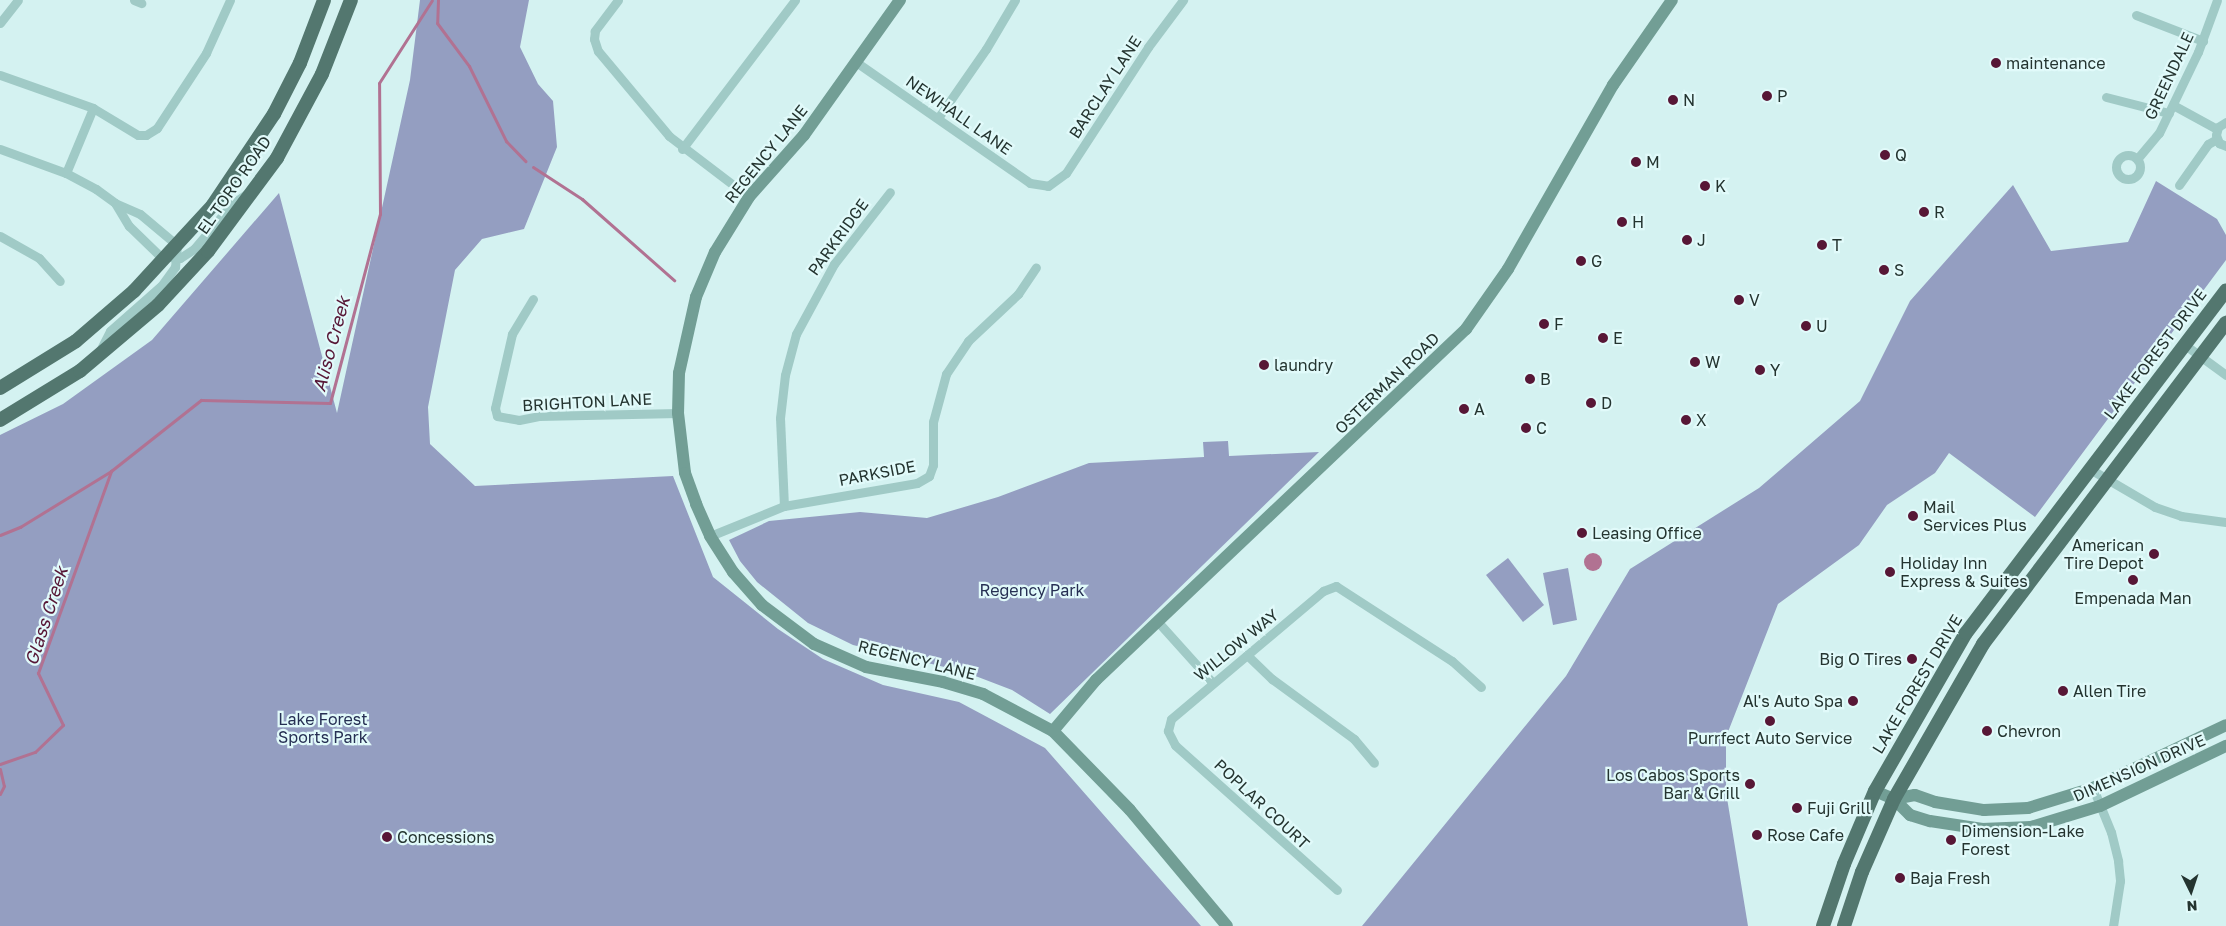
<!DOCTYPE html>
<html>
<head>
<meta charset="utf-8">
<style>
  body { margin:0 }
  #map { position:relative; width:2226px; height:926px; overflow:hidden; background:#d4f2f1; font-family:"Golos Text",sans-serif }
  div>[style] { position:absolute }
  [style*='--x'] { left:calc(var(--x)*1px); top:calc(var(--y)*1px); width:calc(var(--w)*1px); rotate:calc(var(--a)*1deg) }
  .green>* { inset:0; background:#949ec1 }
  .water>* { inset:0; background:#b17292 }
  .round { border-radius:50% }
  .stream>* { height:3px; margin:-1.5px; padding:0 1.5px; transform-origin:1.5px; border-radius:1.5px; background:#b17292 }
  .street>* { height:9px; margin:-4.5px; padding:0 4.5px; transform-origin:4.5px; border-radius:4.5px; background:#a0cac6 }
  .street>.ring { margin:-4.5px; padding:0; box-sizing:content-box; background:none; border:9px solid #a0cac6; border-radius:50% }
  .secondary>* { height:12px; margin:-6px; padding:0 6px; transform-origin:6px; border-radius:6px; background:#729e95 }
  .primary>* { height:14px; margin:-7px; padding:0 7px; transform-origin:7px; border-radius:7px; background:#53776f }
  .dots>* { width:14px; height:14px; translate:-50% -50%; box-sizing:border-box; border:2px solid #e1fafa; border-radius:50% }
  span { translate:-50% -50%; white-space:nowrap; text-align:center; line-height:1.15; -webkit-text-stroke:4.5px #e1fafa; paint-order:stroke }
  .poi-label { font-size:16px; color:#243430 }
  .left { translate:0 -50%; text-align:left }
  .right { translate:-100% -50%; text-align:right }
  .street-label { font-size:16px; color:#243430 }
  .park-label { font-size:16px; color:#262f53 }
  .water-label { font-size:18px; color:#571736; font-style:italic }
  .north { position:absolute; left:2166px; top:866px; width:50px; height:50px; -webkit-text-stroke:4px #e1fafa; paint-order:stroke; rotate:176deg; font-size:14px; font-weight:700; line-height:20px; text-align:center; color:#243430 }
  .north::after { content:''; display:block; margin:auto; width:18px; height:22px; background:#243430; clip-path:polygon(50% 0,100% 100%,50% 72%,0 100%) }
</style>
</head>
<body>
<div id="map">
  <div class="green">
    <div style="clip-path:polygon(420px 0,529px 0,520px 47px,538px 84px,553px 101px,557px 147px,524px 229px,482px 239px,455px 270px,428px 407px,430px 444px,475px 486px,673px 476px,713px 577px,778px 629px,823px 659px,883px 685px,959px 702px,1045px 748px,1201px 926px,0 926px,0 435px,63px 404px,152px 340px,279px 193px,337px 413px,410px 80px)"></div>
    <div style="clip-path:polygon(2156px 181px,2217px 219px,2226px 235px,2226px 260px,2035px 517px,1949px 453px,1935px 473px,1887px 505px,1859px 545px,1778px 604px,1726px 737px,1726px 792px,1748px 926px,1362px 926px,1566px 676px,1630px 569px,1759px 488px,1860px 401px,1910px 301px,2013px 185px,2051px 251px,2128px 242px)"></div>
    <div style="clip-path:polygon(1228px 441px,1229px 456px,1319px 452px,1050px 714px,1012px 690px,965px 672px,853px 645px,808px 623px,757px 582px,740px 561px,729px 540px,769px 521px,860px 512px,927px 518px,998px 497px,1089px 463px,1204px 457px,1203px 442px)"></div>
    <div style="clip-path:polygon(1508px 558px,1544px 605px,1523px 622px,1486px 575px)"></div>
    <div style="clip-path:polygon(1568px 568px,1577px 620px,1553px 625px,1543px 573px)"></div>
  </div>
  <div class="water">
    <div class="round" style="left:1584px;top:553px;width:18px;height:18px"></div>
  </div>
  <div class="stream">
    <div style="--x:438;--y:0;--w:23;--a:92"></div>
    <div style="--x:437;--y:23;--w:54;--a:53.3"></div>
    <div style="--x:469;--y:66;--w:84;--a:63.7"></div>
    <div style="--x:506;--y:141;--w:28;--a:46"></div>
    <div style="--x:533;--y:167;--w:59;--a:33.1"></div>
    <div style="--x:582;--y:199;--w:123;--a:41.4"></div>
    <div style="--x:0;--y:535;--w:22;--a:-22"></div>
    <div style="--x:20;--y:527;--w:107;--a:-31.6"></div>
    <div style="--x:111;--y:471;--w:115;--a:-38.3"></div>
    <div style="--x:201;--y:400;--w:129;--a:1.3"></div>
    <div style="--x:330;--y:403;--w:196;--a:-75.2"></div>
    <div style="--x:380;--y:214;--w:131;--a:-90.4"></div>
    <div style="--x:379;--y:83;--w:98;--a:-57.4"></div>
    <div style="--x:0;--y:764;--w:37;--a:-19"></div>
    <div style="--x:35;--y:752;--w:39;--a:-44"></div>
    <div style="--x:63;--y:725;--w:58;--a:-115.7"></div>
    <div style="--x:38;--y:673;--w:215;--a:-70.1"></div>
    <div style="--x:0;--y:769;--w:17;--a:77"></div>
    <div style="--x:4;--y:786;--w:9;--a:117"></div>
  </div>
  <div class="street">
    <div style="--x:134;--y:0;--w:8;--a:23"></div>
    <div style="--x:618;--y:0;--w:39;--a:127"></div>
    <div style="--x:595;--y:31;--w:8;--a:97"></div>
    <div style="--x:594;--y:39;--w:13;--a:72"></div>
    <div style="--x:598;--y:51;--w:111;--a:50.1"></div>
    <div style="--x:669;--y:136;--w:101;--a:37.3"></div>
    <div style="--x:2136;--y:15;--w:72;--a:21.2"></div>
    <div style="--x:0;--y:23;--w:29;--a:-52"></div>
    <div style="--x:856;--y:62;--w:212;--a:34.8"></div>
    <div style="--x:1030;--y:183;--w:18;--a:9"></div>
    <div style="--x:1048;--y:186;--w:22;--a:-36"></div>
    <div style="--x:1066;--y:173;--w:150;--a:-56.9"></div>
    <div style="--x:1148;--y:47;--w:59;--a:-53.3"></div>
    <div style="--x:0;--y:75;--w:99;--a:19.5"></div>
    <div style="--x:93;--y:108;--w:52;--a:31"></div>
    <div style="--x:138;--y:135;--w:8;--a:0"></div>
    <div style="--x:146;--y:135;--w:13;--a:-32"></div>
    <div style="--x:157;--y:128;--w:90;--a:-56.8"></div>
    <div style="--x:206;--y:53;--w:58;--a:-65.6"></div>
    <div style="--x:2106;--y:97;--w:65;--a:14.3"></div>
    <div style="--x:2173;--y:105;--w:50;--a:28.6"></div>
    <div style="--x:938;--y:118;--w:84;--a:-55.2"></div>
    <div style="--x:986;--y:49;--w:57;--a:-59.4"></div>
    <div style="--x:2226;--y:122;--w:9;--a:148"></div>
    <div style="--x:2218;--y:127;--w:8;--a:104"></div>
    <div style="--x:2216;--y:135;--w:9;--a:69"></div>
    <div style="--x:2219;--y:143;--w:8;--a:23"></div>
    <div style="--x:0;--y:149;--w:70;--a:20"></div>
    <div style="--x:66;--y:173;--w:34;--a:28"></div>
    <div style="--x:96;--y:189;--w:24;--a:36"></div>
    <div style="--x:115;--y:203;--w:27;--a:24"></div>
    <div style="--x:140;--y:214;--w:48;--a:40"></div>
    <div style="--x:177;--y:245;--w:22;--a:95"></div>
    <div style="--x:175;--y:267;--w:24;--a:126"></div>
    <div style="--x:161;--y:286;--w:68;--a:138.6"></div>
    <div style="--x:110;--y:331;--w:20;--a:117"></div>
    <div style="--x:682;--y:149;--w:187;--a:-52.8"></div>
    <div class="ring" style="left:2116px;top:155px;width:15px;height:15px"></div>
    <div style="--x:2137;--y:159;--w:34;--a:-50"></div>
    <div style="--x:2159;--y:133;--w:90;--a:-64.3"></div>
    <div style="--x:2198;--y:52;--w:55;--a:-69.9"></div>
    <div style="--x:66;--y:173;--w:70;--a:-67.4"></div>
    <div style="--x:2179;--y:185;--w:50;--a:-54.7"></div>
    <div style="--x:2208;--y:144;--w:10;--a:-29"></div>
    <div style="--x:115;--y:203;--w:27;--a:59"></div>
    <div style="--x:129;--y:226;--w:43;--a:44.1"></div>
    <div style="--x:160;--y:256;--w:20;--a:6"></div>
    <div style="--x:180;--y:258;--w:17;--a:-33"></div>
    <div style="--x:194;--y:249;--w:59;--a:-49.8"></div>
    <div style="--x:232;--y:204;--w:16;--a:-35"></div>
    <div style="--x:0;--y:236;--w:45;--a:29.4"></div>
    <div style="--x:39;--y:258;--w:31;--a:48"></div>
    <div style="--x:533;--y:299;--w:41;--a:121"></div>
    <div style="--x:512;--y:334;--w:76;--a:102.9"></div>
    <div style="--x:495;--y:408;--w:8;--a:76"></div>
    <div style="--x:497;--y:416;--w:22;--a:10"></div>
    <div style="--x:519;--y:420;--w:20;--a:-11"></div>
    <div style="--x:539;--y:416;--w:139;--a:-1.2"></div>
    <div style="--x:2185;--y:345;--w:51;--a:36.2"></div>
    <div style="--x:2090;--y:469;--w:75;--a:30.3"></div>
    <div style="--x:2155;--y:507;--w:28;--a:19"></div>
    <div style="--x:2181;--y:516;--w:45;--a:7.6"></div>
    <div style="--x:784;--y:506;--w:88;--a:-92.6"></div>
    <div style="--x:780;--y:418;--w:43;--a:-83.4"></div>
    <div style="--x:785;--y:375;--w:42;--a:-75"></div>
    <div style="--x:796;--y:334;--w:80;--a:-61.5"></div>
    <div style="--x:834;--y:264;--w:91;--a:-52.1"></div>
    <div style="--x:710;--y:536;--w:80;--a:-22.1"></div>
    <div style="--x:784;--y:506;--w:135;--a:-9.8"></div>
    <div style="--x:917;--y:483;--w:14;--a:-30"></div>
    <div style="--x:929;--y:476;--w:12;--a:-70"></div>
    <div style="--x:933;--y:465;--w:43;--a:-90"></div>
    <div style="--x:933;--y:422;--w:50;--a:-74.8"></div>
    <div style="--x:946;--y:374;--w:40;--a:-56"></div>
    <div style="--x:968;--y:341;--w:69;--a:-43.2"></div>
    <div style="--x:1018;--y:294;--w:32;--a:-56"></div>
    <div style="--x:1158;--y:622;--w:81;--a:48"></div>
    <div style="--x:1247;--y:655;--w:35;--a:44"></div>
    <div style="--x:1272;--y:679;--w:102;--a:36.2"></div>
    <div style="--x:1354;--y:739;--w:31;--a:50"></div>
    <div style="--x:2093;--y:788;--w:48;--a:67.8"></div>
    <div style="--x:2111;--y:832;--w:30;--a:76"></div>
    <div style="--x:2118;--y:861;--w:20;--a:84"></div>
    <div style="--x:2120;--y:881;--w:46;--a:98.8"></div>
    <div style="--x:1337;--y:890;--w:217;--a:-138.2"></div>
    <div style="--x:1175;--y:745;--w:16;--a:-117"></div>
    <div style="--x:1168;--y:731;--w:12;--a:-76"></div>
    <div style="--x:1171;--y:719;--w:199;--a:-40.1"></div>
    <div style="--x:1323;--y:591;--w:14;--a:-21"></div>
    <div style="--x:1336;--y:586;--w:138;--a:32.9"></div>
    <div style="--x:1452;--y:661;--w:39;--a:42"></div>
  </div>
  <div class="secondary">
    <div style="--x:900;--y:0;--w:166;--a:125.4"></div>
    <div style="--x:804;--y:135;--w:83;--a:131.6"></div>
    <div style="--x:749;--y:197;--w:65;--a:121.7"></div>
    <div style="--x:715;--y:252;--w:49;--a:112.9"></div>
    <div style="--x:696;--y:297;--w:78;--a:102.6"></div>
    <div style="--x:679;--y:373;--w:40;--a:91.4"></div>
    <div style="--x:678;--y:413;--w:60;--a:83.3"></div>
    <div style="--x:685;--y:473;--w:33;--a:70"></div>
    <div style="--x:696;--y:504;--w:35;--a:66"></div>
    <div style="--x:710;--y:536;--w:43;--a:57.4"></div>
    <div style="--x:733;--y:572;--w:44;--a:48.7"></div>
    <div style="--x:762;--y:605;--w:65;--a:36.9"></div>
    <div style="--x:814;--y:644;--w:57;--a:23.9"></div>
    <div style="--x:866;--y:667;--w:78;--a:11"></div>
    <div style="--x:943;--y:682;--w:42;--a:16.7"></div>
    <div style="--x:983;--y:694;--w:79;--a:27.9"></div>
    <div style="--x:1053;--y:731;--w:110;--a:45.7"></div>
    <div style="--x:1130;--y:810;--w:151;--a:50.1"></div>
    <div style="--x:1053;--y:731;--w:67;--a:-49.9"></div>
    <div style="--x:1096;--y:680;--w:510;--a:-43.49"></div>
    <div style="--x:1466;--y:329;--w:73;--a:-55"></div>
    <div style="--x:1508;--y:269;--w:212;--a:-60.3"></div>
    <div style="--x:1613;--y:85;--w:103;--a:-55.2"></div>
    <div style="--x:1875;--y:791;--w:21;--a:23"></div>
    <div style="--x:1894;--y:799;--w:23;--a:45"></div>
    <div style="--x:1910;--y:815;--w:21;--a:17"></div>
    <div style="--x:1930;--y:821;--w:53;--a:8.7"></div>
    <div style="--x:1982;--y:829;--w:49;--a:-2.3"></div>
    <div style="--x:2031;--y:827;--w:72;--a:-16.9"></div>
    <div style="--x:2100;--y:806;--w:140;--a:-25.5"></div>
    <div style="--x:1894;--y:799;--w:21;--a:-11"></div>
    <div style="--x:1915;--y:795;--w:21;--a:19"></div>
    <div style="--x:1935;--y:802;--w:50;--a:9.3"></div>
    <div style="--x:1984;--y:810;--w:44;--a:-2.6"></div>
    <div style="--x:2028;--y:808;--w:68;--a:-17.1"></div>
    <div style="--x:2093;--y:788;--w:147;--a:-25.3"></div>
  </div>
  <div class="primary">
    <div style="--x:0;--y:388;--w:89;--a:-31.7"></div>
    <div style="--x:76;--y:341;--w:77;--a:-40.8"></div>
    <div style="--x:134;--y:291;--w:117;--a:-47.4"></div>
    <div style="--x:213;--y:205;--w:110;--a:-56.2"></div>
    <div style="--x:274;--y:114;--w:57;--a:-63"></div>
    <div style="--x:300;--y:63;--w:67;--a:-69.1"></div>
    <div style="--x:0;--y:420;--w:94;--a:-31.5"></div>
    <div style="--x:80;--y:371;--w:102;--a:-40.2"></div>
    <div style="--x:158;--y:305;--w:74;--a:-47.2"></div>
    <div style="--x:208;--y:251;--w:116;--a:-53.4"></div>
    <div style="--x:277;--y:158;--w:95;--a:-61.8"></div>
    <div style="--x:322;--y:74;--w:79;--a:-68.6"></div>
    <div style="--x:1823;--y:926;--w:65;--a:-71.3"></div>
    <div style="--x:1844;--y:864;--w:79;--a:-67"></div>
    <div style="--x:1875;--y:791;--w:182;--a:-60.1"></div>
    <div style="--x:1966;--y:633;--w:430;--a:-52.8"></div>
    <div style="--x:1844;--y:926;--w:57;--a:-71.6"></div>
    <div style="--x:1862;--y:872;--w:80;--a:-66.3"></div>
    <div style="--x:1894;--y:799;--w:179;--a:-60.1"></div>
    <div style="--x:1983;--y:644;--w:403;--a:-52.9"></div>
  </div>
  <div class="dots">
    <div style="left:1996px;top:63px;background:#571736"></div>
    <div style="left:1767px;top:96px;background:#571736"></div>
    <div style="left:1673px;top:100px;background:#571736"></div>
    <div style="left:1885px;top:155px;background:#571736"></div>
    <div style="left:1636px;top:162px;background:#571736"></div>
    <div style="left:1705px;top:186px;background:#571736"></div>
    <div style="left:1924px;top:212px;background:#571736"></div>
    <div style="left:1622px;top:222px;background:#571736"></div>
    <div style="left:1687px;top:240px;background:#571736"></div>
    <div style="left:1822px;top:245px;background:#571736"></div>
    <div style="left:1581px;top:261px;background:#571736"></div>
    <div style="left:1884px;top:270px;background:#571736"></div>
    <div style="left:1739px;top:300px;background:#571736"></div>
    <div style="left:1544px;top:324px;background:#571736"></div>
    <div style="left:1806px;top:326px;background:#571736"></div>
    <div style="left:1603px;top:338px;background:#571736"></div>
    <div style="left:1695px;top:362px;background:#571736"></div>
    <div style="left:1264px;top:365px;background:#571736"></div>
    <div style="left:1760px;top:370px;background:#571736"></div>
    <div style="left:1530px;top:379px;background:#571736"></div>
    <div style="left:1591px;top:403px;background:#571736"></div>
    <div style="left:1464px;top:409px;background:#571736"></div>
    <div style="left:1686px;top:420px;background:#571736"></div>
    <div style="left:1526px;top:428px;background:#571736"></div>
    <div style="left:1913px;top:516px;background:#571736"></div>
    <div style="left:1582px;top:533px;background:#571736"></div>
    <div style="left:2154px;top:554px;background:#571736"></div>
    <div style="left:1890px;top:572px;background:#571736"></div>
    <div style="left:2133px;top:580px;background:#571736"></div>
    <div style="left:1912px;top:659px;background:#571736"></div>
    <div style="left:2063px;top:691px;background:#571736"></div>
    <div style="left:1853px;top:701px;background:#571736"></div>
    <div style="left:1770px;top:721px;background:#571736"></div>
    <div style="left:1987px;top:731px;background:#571736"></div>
    <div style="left:1750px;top:784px;background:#571736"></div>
    <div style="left:1797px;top:808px;background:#571736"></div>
    <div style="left:1757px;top:835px;background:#571736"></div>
    <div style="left:387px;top:837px;background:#571736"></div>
    <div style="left:1951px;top:840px;background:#571736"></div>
    <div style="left:1900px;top:878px;background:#571736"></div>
  </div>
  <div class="poi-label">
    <span class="left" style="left:2006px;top:63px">maintenance</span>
    <span class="left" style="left:1777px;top:96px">P</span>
    <span class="left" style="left:1683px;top:100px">N</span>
    <span class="left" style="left:1895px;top:155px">Q</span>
    <span class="left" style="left:1646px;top:162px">M</span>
    <span class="left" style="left:1715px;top:186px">K</span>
    <span class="left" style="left:1934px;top:212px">R</span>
    <span class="left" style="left:1632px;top:222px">H</span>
    <span class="left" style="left:1697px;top:240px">J</span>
    <span class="left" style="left:1832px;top:245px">T</span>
    <span class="left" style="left:1591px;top:261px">G</span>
    <span class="left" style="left:1894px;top:270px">S</span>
    <span class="left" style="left:1749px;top:300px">V</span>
    <span class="left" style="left:1554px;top:324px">F</span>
    <span class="left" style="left:1816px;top:326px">U</span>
    <span class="left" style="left:1613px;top:338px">E</span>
    <span class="left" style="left:1705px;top:362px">W</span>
    <span class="left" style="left:1274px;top:365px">laundry</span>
    <span class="left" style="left:1770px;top:370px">Y</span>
    <span class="left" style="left:1540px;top:379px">B</span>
    <span class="left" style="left:1601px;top:403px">D</span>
    <span class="left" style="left:1474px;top:409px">A</span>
    <span class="left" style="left:1696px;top:420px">X</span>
    <span class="left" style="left:1536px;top:428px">C</span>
    <span class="left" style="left:1923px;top:516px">Mail<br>Services Plus</span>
    <span class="left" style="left:1592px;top:533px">Leasing Office</span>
    <span class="right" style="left:2144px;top:554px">American<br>Tire Depot</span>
    <span class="left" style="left:1900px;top:572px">Holiday Inn<br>Express &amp; Suites</span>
    <span style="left:2133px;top:598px">Empenada Man</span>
    <span class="right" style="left:1902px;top:659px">Big O Tires</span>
    <span class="left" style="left:2073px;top:691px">Allen Tire</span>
    <span class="right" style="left:1843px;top:701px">Al's Auto Spa</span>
    <span class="left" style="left:1997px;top:731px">Chevron</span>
    <span style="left:1770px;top:738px">Purrfect Auto Service</span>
    <span class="right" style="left:1740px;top:784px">Los Cabos Sports<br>Bar &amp; Grill</span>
    <span class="left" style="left:1807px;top:808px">Fuji Grill</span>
    <span class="left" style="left:1961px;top:840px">Dimension-Lake<br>Forest</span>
    <span class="left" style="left:1767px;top:835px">Rose Cafe</span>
    <span class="left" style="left:397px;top:837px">Concessions</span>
    <span class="left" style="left:1910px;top:878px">Baja Fresh</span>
  </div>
  <div class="street-label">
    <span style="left:2169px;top:76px;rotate:-65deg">GREENDALE</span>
    <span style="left:1105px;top:87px;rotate:-57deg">BARCLAY LANE</span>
    <span style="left:959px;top:115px;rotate:35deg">NEWHALL LANE</span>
    <span style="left:766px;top:154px;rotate:-51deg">REGENCY LANE</span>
    <span style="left:234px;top:185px;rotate:-55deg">EL TORO ROAD</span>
    <span style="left:838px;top:237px;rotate:-54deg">PARKRIDGE</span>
    <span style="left:2155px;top:354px;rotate:-53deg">LAKE FOREST DRIVE</span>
    <span style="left:1387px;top:383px;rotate:-44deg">OSTERMAN ROAD</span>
    <span style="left:587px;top:402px;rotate:-3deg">BRIGHTON LANE</span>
    <span style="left:877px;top:473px;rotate:-11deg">PARKSIDE</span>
    <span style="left:1236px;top:645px;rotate:-39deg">WILLOW WAY</span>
    <span style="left:917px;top:660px;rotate:14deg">REGENCY LANE</span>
    <span style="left:1917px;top:684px;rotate:-59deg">LAKE FOREST DRIVE</span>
    <span style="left:2139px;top:768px;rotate:-24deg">DIMENSION DRIVE</span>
    <span style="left:1262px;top:804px;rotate:43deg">POPLAR COURT</span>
  </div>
  <div class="park-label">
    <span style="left:1032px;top:590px">Regency Park</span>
    <span style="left:323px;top:728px">Lake Forest<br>Sports Park</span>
  </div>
  <div class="water-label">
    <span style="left:331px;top:344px;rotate:-75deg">Aliso Creek</span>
    <span style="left:46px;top:616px;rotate:-72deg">Glass Creek</span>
  </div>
  <div class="north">N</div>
</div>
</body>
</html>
